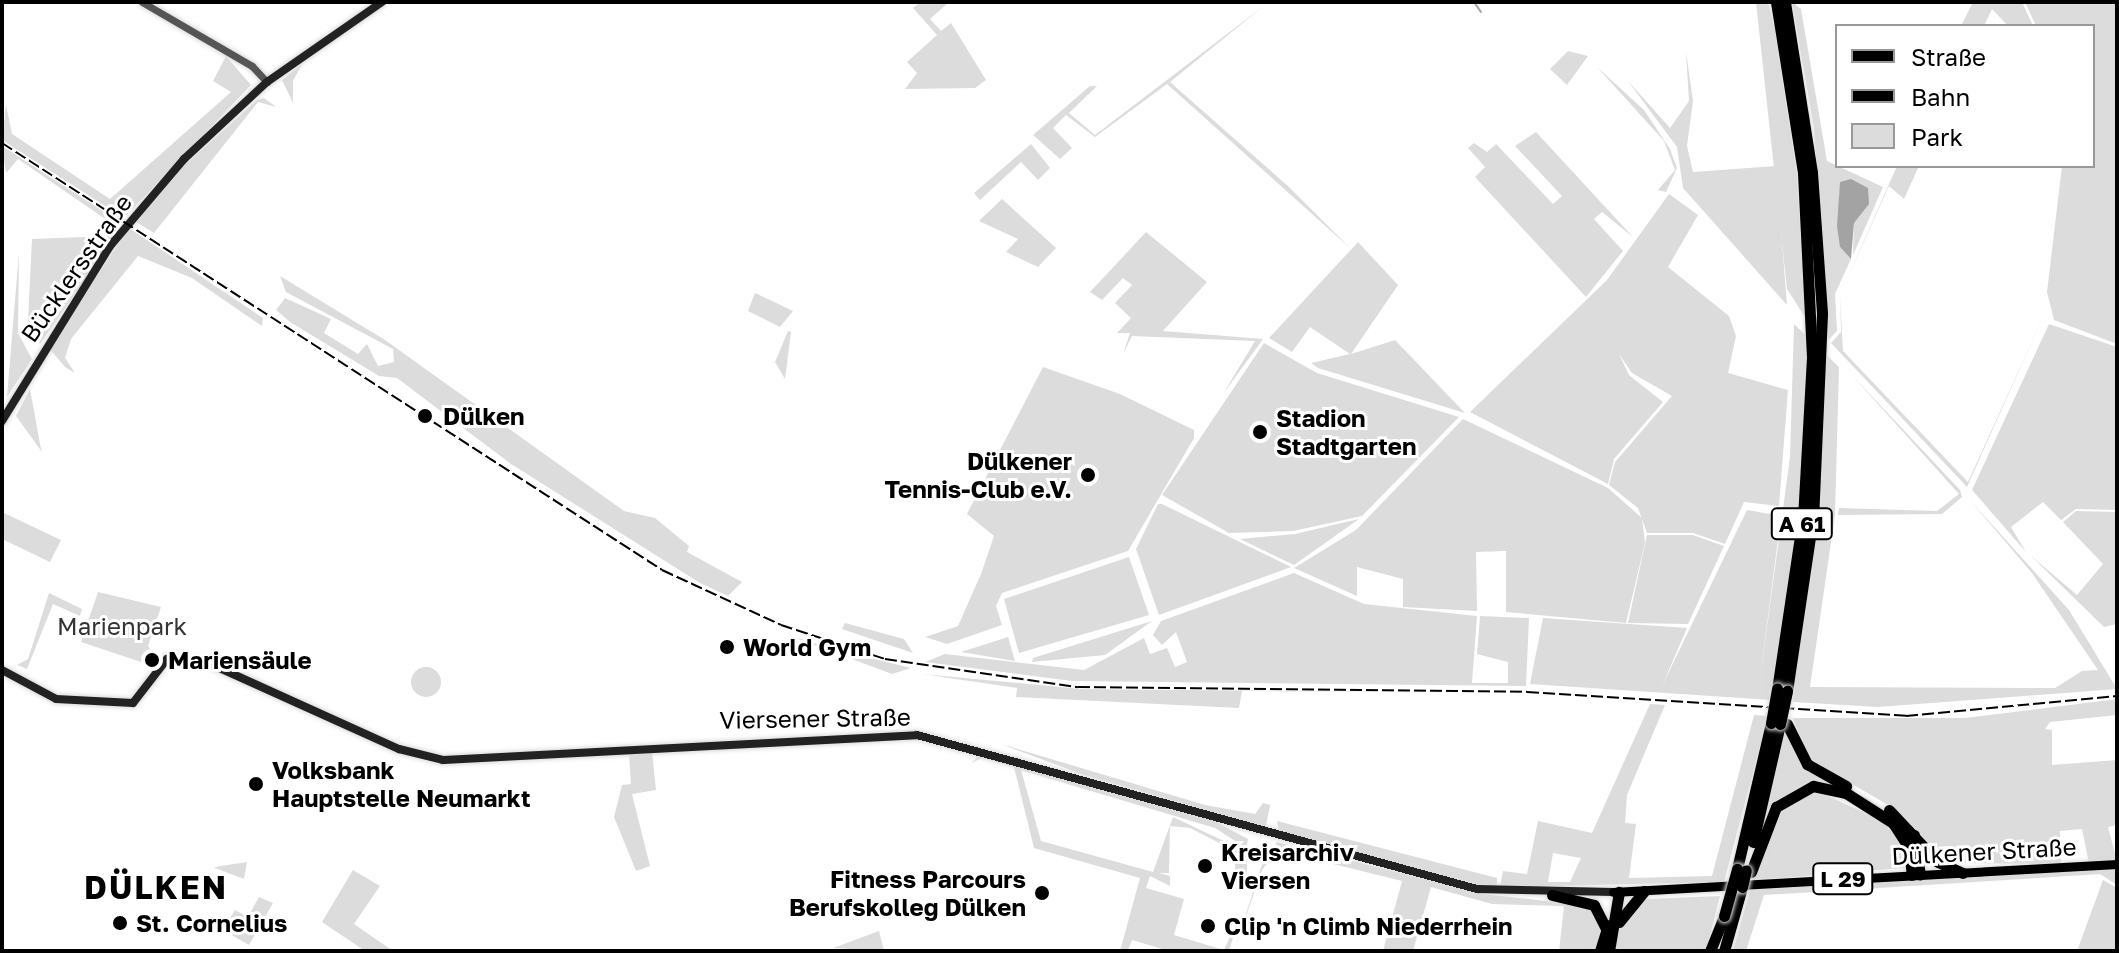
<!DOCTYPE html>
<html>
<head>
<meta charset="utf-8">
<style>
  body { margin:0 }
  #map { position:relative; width:2119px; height:953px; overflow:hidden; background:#fff; font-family:"Golos Text",sans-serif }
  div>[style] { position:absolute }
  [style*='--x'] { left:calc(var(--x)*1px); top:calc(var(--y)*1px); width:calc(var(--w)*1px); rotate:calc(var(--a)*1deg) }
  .green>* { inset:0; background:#dcdcdc }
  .round { border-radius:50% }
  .water>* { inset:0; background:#a3a3a3 }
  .stream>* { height:2px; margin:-1px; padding:0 1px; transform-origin:1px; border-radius:1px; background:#a3a3a3 }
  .roads { filter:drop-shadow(0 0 2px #dbdbdb) drop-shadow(0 0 2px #dbdbdb) }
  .tertiary>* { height:7px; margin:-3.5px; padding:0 3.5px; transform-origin:3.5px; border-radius:3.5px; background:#555 }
  .secondary>* { height:8px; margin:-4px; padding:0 4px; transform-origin:4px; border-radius:4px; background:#222 }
  .primary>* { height:9px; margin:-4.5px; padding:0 4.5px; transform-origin:4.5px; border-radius:4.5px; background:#000 }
  .motorway>* { height:11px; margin:-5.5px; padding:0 5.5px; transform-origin:5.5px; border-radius:5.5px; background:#000 }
  .rail>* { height:2px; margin-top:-1px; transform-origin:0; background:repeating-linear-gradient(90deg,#000 0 12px,transparent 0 16px) }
  .bridges { filter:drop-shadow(0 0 2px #dbdbdb) drop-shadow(0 0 2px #dbdbdb) }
  .motorway-bridge>* { height:11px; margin:-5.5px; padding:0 5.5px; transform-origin:5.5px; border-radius:5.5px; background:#000 }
  .dots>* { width:22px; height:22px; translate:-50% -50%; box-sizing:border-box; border:4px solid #fff; border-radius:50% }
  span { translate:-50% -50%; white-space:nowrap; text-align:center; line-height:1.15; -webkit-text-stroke:6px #fff; paint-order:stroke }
  .shield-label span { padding:2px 6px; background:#fff; border:2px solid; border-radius:6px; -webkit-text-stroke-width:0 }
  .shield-label { font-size:22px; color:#000; font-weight:700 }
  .street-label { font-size:24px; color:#000 }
  .poi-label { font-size:24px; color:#000; font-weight:700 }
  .left { translate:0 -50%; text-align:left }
  .right { translate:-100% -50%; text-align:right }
  .park-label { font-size:24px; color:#333 }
  .district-label { font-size:32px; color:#000; font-weight:700; letter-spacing:2px }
  .frame { position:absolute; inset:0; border:4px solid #000; pointer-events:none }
  .legend { position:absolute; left:1835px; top:24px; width:260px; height:144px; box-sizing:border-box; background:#fff; border:2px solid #999; margin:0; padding:10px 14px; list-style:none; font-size:24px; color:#000 }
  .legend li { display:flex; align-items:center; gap:16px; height:40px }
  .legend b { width:40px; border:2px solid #999 }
</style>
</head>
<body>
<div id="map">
  <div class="green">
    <div style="clip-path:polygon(921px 2px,949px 2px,930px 19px,941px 31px,951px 23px,986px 80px,975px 88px,905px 89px,917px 73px,907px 62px,937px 35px,913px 8px)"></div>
    <div style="clip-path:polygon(1756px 2px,1768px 2px,1775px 31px,1797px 176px,1805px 317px,1787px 289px)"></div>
    <div style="clip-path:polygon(1792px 2px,1801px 9px,1827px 161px,1883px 187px,1853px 255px,1854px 223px,1839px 191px,1840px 247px,1851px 259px,1835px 294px,1837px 331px,1828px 340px,1814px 128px)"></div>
    <div style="clip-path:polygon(1973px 2px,2022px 2px,2033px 26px,2008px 26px,1992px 9px,1984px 26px,1961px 26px)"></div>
    <div style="clip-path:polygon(2025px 2px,2117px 2px,2117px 344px,2054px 320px,2047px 292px,2062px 166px,2093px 166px,2093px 26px,2036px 26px)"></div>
    <div style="clip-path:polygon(1265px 5px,1170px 82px,1289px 187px,1350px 248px,1167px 84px,1095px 137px,1066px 115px,1053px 128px,1072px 148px,1060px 159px,1033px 135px,1090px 86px,1097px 86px,1069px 113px,1095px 135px)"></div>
    <div style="clip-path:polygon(1568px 51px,1588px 56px,1567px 85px,1550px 69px)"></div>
    <div style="clip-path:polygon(1686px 52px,1693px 101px,1687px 146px,1693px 172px,1776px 166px,1787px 305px,1683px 188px,1677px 147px,1628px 81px,1670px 128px,1689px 101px)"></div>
    <div style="clip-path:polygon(226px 56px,251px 85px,124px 218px,2px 140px,6px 105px,12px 134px,110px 199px,231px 92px,213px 81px)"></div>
    <div style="clip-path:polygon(302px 64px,293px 81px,293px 103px,282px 80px)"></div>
    <div style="clip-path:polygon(1597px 67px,1644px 110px,1670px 149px,1677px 168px,1666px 192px,1658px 190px,1675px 170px,1664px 141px)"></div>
    <div style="clip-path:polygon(264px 98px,276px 107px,258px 102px,154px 233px,136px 222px,184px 166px,257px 100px)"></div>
    <div style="clip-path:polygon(1536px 132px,1633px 237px,1602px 212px,1594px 219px,1623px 251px,1586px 297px,1475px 177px,1485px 167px,1468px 148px,1474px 143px,1487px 152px,1496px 144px,1553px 204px,1562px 196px,1515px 146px)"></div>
    <div style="clip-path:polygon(1031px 144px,1050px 168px,1038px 180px,1021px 162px,980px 200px,974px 193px)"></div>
    <div style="clip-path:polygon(2px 146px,123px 224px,40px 344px,28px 321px,32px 239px,110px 236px,117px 227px,18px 159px,6px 173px)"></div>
    <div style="clip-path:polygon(1897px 166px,1919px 166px,1904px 199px,1889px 186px,1840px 295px,1843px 351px,1968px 482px,2047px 308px,1967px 487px,1831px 343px,1841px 332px,1840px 295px)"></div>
    <div style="clip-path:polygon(1669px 194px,1698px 215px,1668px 267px,1729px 316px,1736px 336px,1728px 373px,1788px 390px,1779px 506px,1744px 502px,1725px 544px,1693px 533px,1647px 533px,1638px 508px,1609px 485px,1615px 462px,1672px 396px,1632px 373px,1619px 354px,1629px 375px,1663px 402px,1614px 459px,1608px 484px,1470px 412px,1607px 280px)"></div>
    <div style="clip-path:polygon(1002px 199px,1056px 248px,1038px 267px,1006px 252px,1018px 239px,979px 221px)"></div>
    <div style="clip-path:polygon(129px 228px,263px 318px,262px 326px,192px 278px,138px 256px,71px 339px,65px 358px,75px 373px,65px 367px,49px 348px)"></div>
    <div style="clip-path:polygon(1146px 232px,1207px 282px,1163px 331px,1263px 339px,1223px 394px,1255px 341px,1132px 336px,1123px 354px,1130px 333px,1117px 333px,1131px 318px,1115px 303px,1132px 285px,1123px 278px,1102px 300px,1090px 292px)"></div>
    <div style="clip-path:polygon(1358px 242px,1398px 285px,1351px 354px,1395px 340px,1465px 413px,1318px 368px,1311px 363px,1350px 354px,1310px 327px,1292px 352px,1269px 338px)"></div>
    <div style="clip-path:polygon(19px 252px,18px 333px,32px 359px,7px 397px)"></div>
    <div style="clip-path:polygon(280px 276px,385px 340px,624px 511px,655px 518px,689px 546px,687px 552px,742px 582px,728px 596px,700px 583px,511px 464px,397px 378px,379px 376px,290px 322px,276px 310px,285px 298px,331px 319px,324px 333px,358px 354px,367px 344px,378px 366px,394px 362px,393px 349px,286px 292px)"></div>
    <div style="clip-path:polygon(755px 293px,793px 311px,780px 327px,748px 311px)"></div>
    <div style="clip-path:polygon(1794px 324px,1839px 367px,1835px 515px,1810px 687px,2055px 688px,2082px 671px,2098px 670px,2032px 573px,1968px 498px,2069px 610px,2117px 689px,1878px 707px,1793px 702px,1795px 687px,1774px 687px,1771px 700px,1530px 684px,1543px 618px,1687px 628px,1662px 686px,1747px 510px,1781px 516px,1759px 686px,1790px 457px)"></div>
    <div style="clip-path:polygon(2049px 324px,2117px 347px,2117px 510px,2076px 509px,2061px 520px,2043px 502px,2011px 527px,2026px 552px,1972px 490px)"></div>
    <div style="clip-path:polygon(788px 331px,791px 332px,785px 379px,775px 362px)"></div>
    <div style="clip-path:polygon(1264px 343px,1317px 373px,1459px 417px,1362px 516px,1293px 531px,1229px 533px,1162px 495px)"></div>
    <div style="clip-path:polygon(1043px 367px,1120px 394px,1194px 430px,1194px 438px,1128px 551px,1002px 593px,996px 606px,1002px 625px,947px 644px,925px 637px,958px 626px,981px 574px,994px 536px,967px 514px)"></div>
    <div style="clip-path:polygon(1850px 373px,1960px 490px,1962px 497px,1942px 514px,1838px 515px,1839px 508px,1937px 511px,1959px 494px)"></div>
    <div style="clip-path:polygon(30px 389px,40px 444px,42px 452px,16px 416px)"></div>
    <div style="clip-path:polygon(1463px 419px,1608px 488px,1642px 518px,1645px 543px,1626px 623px,1506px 612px,1506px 551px,1476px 552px,1477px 611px,1403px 607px,1403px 579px,1357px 567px,1357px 596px,1294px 568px,1356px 530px)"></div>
    <div style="clip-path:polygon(1158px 504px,1162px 504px,1291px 567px,1159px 615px,1136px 549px)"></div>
    <div style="clip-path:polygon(2076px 511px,2117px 512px,2117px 624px,2104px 627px,2030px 555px,2077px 595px,2103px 564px,2063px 522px)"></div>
    <div style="clip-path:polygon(2px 512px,61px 540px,50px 562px,2px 539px)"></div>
    <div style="clip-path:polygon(1359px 519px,1294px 565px,1240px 539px,1295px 534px)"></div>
    <div style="clip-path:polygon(1647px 535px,1693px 535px,1724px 546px,1688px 624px,1628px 623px)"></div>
    <div style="clip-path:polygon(1129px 557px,1149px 615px,1019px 653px,1004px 599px)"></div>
    <div style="clip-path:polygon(1294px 573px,1364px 604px,1477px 616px,1472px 683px,1508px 683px,1508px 662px,1477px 654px,1480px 616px,1529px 618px,1526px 686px,1072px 681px,925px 662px,945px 654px,1084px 670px,1144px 638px,1150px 654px,1167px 648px,1175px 667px,1187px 662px,1176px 632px,1162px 645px,1153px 635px,1161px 621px)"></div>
    <div style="clip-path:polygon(98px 592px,161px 607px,148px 646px,153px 653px,148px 650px,144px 663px,81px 642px)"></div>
    <div style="clip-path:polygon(49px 593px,82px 609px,80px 616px,53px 604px,27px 669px,17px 665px,28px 659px)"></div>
    <div style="clip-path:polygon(1152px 621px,1105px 655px,1032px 662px,1033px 658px)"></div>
    <div style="clip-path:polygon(845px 623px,904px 639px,913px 653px,842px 629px)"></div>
    <div style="clip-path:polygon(790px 636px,842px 651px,911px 668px,892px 674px)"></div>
    <div style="clip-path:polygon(1008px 637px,1015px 661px,961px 652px)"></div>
    <div class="round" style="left:411px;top:667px;width:30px;height:30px"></div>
    <div style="clip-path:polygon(922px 674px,1081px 689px,1525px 693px,1242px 691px,1239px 708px,1016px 697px,1017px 688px)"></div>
    <div style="clip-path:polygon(2117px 699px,2117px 715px,2050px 722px,2045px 729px,2052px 730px,2052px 765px,2117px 760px,2117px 825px,2108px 827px,2117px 861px,2089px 863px,2082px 829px,2060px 831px,2061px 864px,1944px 863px,1895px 809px,1809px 759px,1793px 718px,1965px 718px)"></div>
    <div style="clip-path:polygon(evenodd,1650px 704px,1665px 705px,1627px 795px,1625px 823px,1636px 824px,1629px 878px,1712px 876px,1754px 715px,1768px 716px,1724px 882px,1500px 887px,1503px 871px,1527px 874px,1538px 821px,1592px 833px,1650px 704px,1553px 853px,1581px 858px,1570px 882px,1548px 882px,1553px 853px)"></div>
    <div style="clip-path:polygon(1785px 730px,1801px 762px,1821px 778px,1867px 798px,1898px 819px,1864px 799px,1801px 787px,1764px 822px)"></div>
    <div style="clip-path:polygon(1001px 744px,1205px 805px,1255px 814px,1263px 803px,1270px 805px,1267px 821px,1265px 827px,1081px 774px)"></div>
    <div style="clip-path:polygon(652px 751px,656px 790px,632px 794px,650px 866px,636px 871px,614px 817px,622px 785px,631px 784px,629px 753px)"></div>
    <div style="clip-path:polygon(982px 753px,1214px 821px,1248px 839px,1246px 848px,1215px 828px,1021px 770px,1041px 841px,1153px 872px,1173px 817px,1247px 852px,1247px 876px,1235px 873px,1235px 851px,1190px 828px,1170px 826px,1169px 873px,1159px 873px,1170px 876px,1170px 886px,1150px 876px,1146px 888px,1184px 899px,1174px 935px,1224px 950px,1240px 914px,1229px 951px,1169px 951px,1132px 940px,1128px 951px,1120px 951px,1140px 878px,1034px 848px,1014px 767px,982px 758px,971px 763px)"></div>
    <div style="clip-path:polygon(1817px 791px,1891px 825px,1904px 842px,1904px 868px,1753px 880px,1774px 819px,1798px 795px)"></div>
    <div style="clip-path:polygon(1277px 821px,1497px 878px,1497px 884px,1492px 890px,1279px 831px)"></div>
    <div style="clip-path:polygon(1277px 842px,1483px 894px,1592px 906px,1603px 928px,1597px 951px,1559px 951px,1564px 906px,1492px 904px,1431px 887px,1413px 951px,1383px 951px,1402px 881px,1277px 850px,1262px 870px,1234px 951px,1261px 867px)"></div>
    <div style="clip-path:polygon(247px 862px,244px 879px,215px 868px,215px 867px)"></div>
    <div style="clip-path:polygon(2117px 868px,2117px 885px,2100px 874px,1764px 895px,1746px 951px,1733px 951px,1750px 890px)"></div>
    <div style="clip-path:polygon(353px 870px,380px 886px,354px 924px,393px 951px,365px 951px,322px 922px)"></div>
    <div style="clip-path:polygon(2103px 880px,2117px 888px,2117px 951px,2077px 951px)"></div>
    <div style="clip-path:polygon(1720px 896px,1706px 951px,1613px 951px,1621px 923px,1644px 899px)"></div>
    <div style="clip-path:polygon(259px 897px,273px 903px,249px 945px,223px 930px,235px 910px,248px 917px)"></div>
    <div style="clip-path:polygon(879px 931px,884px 951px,833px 948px,836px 947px)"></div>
  </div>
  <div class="water">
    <div style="clip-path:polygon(1851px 179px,1868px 188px,1869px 204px,1854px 223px,1851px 259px,1840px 247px,1837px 226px,1840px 182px)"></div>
  </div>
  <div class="stream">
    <div style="--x:1474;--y:2;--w:12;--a:55"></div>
  </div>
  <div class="roads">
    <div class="tertiary">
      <div style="--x:142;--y:2;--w:127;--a:30.2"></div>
      <div style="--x:252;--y:66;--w:22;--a:47"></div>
    </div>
    <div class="secondary">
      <div style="--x:2;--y:421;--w:206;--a:-58.3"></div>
      <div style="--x:110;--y:246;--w:114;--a:-49.6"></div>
      <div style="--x:184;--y:159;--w:113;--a:-42.9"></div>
      <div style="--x:267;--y:82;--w:140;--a:-34.8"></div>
      <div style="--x:2;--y:670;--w:61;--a:28.2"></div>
      <div style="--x:56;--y:699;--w:77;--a:3"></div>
      <div style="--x:133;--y:703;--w:56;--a:-52.3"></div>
      <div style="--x:167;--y:659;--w:37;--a:3"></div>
      <div style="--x:204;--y:661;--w:214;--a:24.3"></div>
      <div style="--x:399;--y:749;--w:45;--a:14"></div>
      <div style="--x:443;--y:760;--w:475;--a:-3"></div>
      <div style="--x:917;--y:735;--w:581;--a:15.38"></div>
      <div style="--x:1477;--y:889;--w:136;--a:1.3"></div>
    </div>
    <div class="primary">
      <div style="--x:1613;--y:892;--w:505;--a:-3.18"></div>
    </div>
    <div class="motorway">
      <div style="--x:1776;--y:2;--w:173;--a:81"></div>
      <div style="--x:1803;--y:173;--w:184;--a:87.2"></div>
      <div style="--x:1812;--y:357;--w:159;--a:93.2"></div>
      <div style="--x:1803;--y:516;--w:175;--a:98.5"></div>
      <div style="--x:1785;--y:2;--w:173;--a:81"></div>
      <div style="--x:1812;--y:173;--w:141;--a:85.9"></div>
      <div style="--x:1822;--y:314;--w:203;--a:92.5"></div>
      <div style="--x:1813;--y:517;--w:176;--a:98.5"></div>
      <div style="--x:1787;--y:724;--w:45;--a:63.4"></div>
      <div style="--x:1807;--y:764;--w:45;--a:29.4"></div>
      <div style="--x:1889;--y:810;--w:71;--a:46.7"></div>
      <div style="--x:1938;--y:862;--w:27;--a:24"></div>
      <div style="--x:1914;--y:835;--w:40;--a:81.5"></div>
      <div style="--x:1753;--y:842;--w:121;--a:-77.1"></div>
      <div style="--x:1737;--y:869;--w:150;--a:-76.9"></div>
      <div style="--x:1751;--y:872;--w:70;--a:-69"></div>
      <div style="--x:1776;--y:807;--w:43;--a:-29.6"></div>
      <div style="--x:1813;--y:786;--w:34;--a:12"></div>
      <div style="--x:1846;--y:793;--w:56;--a:32.6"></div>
      <div style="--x:1893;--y:823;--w:30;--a:57"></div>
      <div style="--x:1909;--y:848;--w:27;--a:84"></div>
      <div style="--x:1552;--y:895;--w:43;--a:13.4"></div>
      <div style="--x:1594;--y:905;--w:28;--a:63"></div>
      <div style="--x:1619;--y:922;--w:40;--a:-51"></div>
      <div style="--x:1600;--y:951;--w:27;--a:-73"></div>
      <div style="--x:1609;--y:951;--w:60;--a:-80.4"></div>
      <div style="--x:1710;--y:951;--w:38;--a:-68"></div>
      <div style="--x:1724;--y:951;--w:66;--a:-74.3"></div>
    </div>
  </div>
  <div class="rail">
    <div style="--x:2;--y:143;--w:786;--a:32.9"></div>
    <div style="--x:662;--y:570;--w:131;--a:24.8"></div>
    <div style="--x:781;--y:625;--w:109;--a:18.1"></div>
    <div style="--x:885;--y:659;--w:195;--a:8.3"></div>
    <div style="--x:1078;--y:687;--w:449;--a:0.6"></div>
    <div style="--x:1527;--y:692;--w:380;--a:3.6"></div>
    <div style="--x:1906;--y:716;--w:212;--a:-5.4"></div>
  </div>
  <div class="bridges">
    <div class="motorway-bridge">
      <div style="--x:1771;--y:723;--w:35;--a:-80"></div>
      <div style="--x:1780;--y:724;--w:34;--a:-78"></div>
      <div style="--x:1742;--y:887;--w:17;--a:-77"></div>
      <div style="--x:1724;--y:916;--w:49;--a:-74.5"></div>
    </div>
  </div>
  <div class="dots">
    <div style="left:425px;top:416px;background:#000"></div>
    <div style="left:1260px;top:432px;background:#000"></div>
    <div style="left:1088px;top:475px;background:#000"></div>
    <div style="left:727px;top:647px;background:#000"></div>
    <div style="left:152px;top:660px;background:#000"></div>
    <div style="left:256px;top:784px;background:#000"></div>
    <div style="left:1205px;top:866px;background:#000"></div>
    <div style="left:1042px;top:893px;background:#000"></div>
    <div style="left:120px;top:923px;background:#000"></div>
    <div style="left:1208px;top:926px;background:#000"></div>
  </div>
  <div class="shield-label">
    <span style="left:1802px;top:524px">A 61</span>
    <span style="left:1843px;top:879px">L 29</span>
  </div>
  <div class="street-label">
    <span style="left:76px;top:268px;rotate:-55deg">Bücklersstraße</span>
    <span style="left:815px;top:718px;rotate:-1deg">Viersener Straße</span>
    <span style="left:1984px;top:851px;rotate:-3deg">Dülkener Straße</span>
  </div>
  <div class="poi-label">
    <span class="left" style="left:443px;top:416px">Dülken</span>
    <span class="left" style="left:1276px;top:432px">Stadion<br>Stadtgarten</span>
    <span class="right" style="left:1072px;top:475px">Dülkener<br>Tennis-Club e.V.</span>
    <span class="left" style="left:743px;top:647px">World Gym</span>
    <span class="left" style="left:168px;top:660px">Mariensäule</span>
    <span class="left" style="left:272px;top:784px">Volksbank<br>Hauptstelle Neumarkt</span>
    <span class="left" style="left:1221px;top:866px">Kreisarchiv<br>Viersen</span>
    <span class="right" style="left:1026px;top:893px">Fitness Parcours<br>Berufskolleg Dülken</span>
    <span class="left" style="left:136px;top:923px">St. Cornelius</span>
    <span class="left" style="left:1224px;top:926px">Clip 'n Climb Niederrhein</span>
  </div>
  <div class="park-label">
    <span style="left:122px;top:626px">Marienpark</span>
  </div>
  <div class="district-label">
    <span style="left:156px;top:887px">DÜLKEN</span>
  </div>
  <div class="frame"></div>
  <ul class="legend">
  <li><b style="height:10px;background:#000"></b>Straße</li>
  <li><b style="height:10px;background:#000"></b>Bahn</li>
  <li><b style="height:22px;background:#dcdcdc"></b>Park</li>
  </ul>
</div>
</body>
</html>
